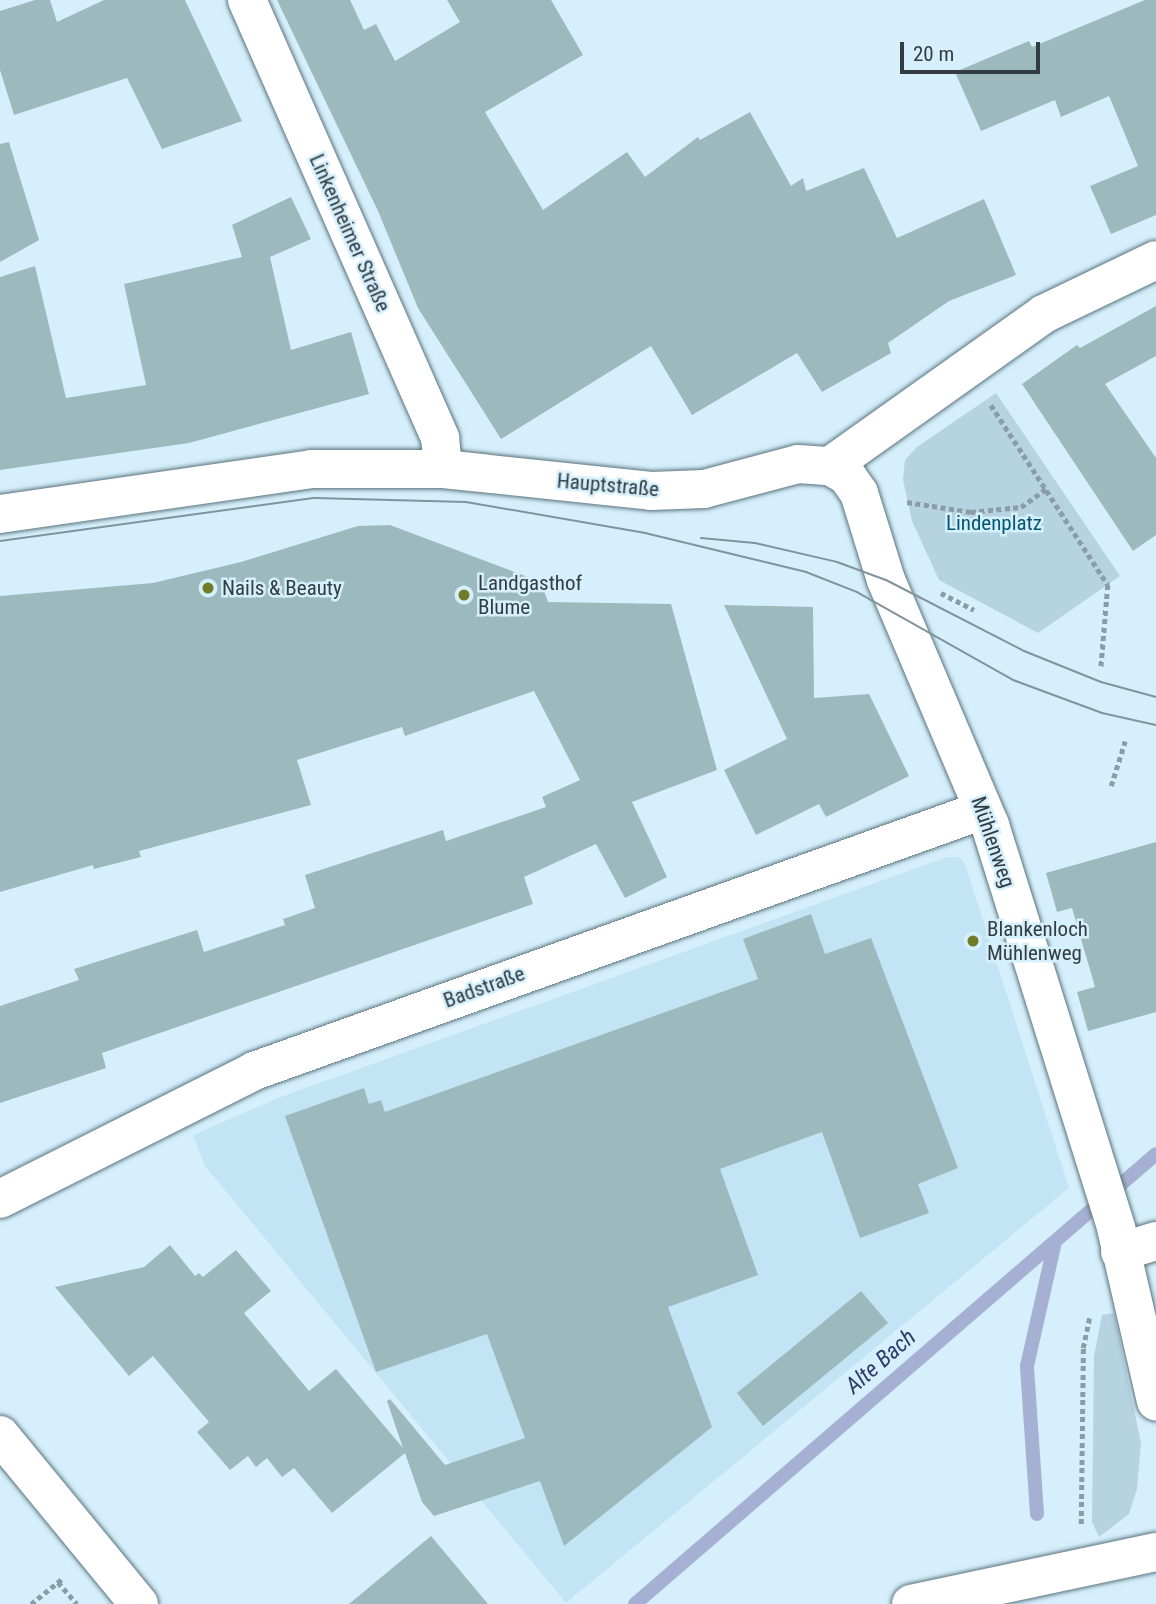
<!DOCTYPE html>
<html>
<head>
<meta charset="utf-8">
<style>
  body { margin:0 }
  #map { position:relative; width:1156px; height:1604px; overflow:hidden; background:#d5f0fc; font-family:"Roboto Condensed",sans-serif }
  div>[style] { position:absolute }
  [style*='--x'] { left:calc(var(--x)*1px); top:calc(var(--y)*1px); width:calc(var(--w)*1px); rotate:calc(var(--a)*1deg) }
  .built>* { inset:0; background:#c2e4f4 }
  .green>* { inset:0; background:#b5d3e1 }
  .stream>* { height:14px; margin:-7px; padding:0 7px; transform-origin:7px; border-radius:7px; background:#a6b0d3 }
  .building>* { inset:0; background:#9cb9bd }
  .path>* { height:4.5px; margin-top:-2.25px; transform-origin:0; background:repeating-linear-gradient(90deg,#8a9da6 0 5px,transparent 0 8.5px) }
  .roads { filter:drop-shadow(0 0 2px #5b737d) drop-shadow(0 0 2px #5b737d) }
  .minor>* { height:38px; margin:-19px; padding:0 19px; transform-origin:19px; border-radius:19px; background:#fff }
  .tram>* { height:2px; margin:-1px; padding:0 1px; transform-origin:1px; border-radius:1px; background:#81939c }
  .dots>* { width:19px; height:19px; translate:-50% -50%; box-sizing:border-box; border:4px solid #d5f0fc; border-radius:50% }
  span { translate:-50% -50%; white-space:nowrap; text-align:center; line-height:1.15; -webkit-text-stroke:5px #d5f0fc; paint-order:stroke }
  .street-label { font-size:21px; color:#323c41 }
  .park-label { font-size:21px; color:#03566f }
  .poi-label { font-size:21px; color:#323c41 }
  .left { translate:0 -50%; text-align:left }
  .water-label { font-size:23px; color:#2f3b69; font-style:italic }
  .scale { position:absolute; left:900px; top:42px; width:140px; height:32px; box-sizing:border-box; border:4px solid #323c41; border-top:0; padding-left:9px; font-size:21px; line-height:24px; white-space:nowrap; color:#323c41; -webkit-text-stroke:5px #d5f0fc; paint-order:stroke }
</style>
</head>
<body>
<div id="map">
  <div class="built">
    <div style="clip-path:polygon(947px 857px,960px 857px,965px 864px,1069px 1188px,566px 1603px,205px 1166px,193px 1135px,278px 1098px)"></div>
  </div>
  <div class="green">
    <div style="clip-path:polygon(996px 393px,1120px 576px,1038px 633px,939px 580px,912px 521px,903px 480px,905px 460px,917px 447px)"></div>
    <div style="clip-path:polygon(1114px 1313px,1141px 1443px,1137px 1489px,1129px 1514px,1099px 1537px,1092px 1522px,1094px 1356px,1102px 1315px)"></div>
  </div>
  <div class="stream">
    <div style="--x:1037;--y:1514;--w:148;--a:-93.9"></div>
    <div style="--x:1027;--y:1366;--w:127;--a:-77.3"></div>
    <div style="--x:635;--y:1604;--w:688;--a:-40.82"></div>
  </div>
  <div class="building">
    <div style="clip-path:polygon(35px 0,50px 0,57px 22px,104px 0,185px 0,242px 121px,162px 149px,127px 78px,14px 115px,0 70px,0 11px)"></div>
    <div style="clip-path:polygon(277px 0,350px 0,364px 30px,376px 24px,395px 61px,460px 22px,447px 0,551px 0,583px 55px,485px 112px,543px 210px,627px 152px,645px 177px,698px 137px,700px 140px,750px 112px,791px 186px,803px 178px,806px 191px,864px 168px,897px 238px,984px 199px,1016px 275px,949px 301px,888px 343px,891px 353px,822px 392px,797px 353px,692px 415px,651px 346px,501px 439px,418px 308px,378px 211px)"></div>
    <div style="clip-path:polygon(1145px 0,1156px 0,1156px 215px,1111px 234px,1090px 186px,1138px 166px,1109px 96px,1061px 117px,1055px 100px,981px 131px,955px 72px,1029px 41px,1032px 47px)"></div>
    <div style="clip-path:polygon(9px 142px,39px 240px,0 262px,0 144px)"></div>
    <div style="clip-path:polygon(291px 197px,311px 239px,270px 257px,291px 350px,351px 332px,369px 394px,189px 443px,0 470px,0 277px,35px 266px,66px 398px,146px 385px,124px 284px,242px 257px,232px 225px)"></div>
    <div style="clip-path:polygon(1156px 306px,1156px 356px,1105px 384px,1156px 458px,1156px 535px,1133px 551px,1022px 384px,1077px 345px,1080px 348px)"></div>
    <div style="clip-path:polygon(390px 525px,541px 582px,548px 602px,671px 604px,717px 770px,632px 802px,667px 877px,625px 898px,596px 844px,524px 877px,533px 904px,102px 1053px,106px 1068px,0 1103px,0 1006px,79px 980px,74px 969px,197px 930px,204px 952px,285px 925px,283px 919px,315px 908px,305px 875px,443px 830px,446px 841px,546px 807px,542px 797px,580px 780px,534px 691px,405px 736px,402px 727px,297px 760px,311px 805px,139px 851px,141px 857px,94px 869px,93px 865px,0 892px,0 596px,153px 583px,241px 562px,358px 526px)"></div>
    <div style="clip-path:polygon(724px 605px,813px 607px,814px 698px,869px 694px,909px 776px,826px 817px,819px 804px,756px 835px,724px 770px,787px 739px)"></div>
    <div style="clip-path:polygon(1156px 842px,1156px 1012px,1088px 1031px,1077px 992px,1095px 987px,1072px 908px,1057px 912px,1046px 873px)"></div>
    <div style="clip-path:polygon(811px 914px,825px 954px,871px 938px,958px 1168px,918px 1184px,929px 1213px,860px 1238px,822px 1132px,720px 1169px,758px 1275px,668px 1307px,712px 1427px,564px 1546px,540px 1481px,434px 1516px,422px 1502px,405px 1453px,332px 1513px,294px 1468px,282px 1477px,267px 1458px,256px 1467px,248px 1456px,230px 1470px,197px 1432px,209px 1422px,153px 1356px,129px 1376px,55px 1287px,144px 1267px,170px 1245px,195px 1276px,199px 1273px,203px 1277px,236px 1250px,271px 1291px,244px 1313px,309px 1391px,336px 1369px,403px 1448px,387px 1401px,390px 1399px,445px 1465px,525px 1438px,487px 1334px,376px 1372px,285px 1116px,364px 1088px,369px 1104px,381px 1100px,385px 1112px,758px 979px,743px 939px)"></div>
    <div style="clip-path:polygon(861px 1291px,888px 1323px,763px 1426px,737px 1393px)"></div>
    <div style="clip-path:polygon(431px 1536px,488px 1604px,349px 1604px)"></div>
  </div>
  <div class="path">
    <div style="--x:991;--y:405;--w:215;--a:57"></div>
    <div style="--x:1108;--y:585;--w:84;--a:94.8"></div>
    <div style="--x:907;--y:502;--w:65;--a:8.9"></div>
    <div style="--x:971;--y:512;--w:50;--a:-5.7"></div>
    <div style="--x:1021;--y:507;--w:31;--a:-36"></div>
    <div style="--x:941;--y:593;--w:37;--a:27"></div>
    <div style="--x:1111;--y:786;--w:47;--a:-72.7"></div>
    <div style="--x:1081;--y:1524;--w:176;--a:-89.3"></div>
    <div style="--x:1083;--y:1348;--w:33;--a:-78"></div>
    <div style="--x:58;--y:1582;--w:29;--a:49"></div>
    <div style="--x:31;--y:1604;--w:40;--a:-39"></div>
  </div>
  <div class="roads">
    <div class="minor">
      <div style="--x:247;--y:0;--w:479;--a:66.2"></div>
      <div style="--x:440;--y:438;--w:31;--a:84"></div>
      <div style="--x:830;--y:466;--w:20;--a:30"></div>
      <div style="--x:847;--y:476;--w:21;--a:55"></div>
      <div style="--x:859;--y:493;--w:91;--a:72.8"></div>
      <div style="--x:886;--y:580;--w:266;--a:67"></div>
      <div style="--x:990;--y:825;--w:422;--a:72.6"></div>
      <div style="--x:1116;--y:1228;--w:178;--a:77"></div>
      <div style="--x:0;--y:514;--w:314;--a:-8.2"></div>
      <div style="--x:311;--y:469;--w:132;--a:0"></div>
      <div style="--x:443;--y:469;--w:209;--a:6"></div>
      <div style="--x:651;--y:491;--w:53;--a:-2.2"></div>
      <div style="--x:704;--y:489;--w:97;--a:-14.9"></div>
      <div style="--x:798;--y:464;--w:32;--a:4"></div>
      <div style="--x:830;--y:466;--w:262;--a:-35.4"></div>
      <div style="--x:1044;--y:314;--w:124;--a:-25.7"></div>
      <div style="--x:0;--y:1199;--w:284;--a:-26.7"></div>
      <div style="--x:254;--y:1071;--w:774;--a:-19.7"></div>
      <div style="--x:1120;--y:1252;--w:38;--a:-17"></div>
      <div style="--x:0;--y:1435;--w:219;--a:50.6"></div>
      <div style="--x:911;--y:1604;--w:250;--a:-12"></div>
    </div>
  </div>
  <div class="tram">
    <div style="--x:701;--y:538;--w:54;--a:5.3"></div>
    <div style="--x:755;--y:543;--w:84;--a:13"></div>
    <div style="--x:837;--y:562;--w:52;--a:20.2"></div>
    <div style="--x:886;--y:580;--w:155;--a:27.2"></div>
    <div style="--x:1024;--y:651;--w:83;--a:21.9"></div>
    <div style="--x:1101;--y:682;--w:57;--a:15.3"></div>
    <div style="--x:0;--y:541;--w:318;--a:-7.8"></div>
    <div style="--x:315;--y:498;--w:151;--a:1.5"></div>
    <div style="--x:466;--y:502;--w:182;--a:9.8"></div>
    <div style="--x:645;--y:533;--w:166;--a:13.6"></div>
    <div style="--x:806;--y:572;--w:55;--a:21.4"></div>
    <div style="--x:857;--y:592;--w:179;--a:29.4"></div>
    <div style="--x:1013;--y:680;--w:95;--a:20.3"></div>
    <div style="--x:1102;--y:713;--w:55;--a:12.5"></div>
  </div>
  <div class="dots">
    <div style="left:208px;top:588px;background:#717c28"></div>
    <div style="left:464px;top:595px;background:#717c28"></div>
    <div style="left:973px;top:941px;background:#717c28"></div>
  </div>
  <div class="street-label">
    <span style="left:350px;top:233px;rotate:66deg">Linkenheimer Straße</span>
    <span style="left:608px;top:485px;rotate:5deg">Hauptstraße</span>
    <span style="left:993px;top:842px;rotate:71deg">Mühlenweg</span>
    <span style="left:484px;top:987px;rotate:-20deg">Badstraße</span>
  </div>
  <div class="park-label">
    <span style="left:994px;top:523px">Lindenplatz</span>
  </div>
  <div class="poi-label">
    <span class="left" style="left:478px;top:595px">Landgasthof<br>Blume</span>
    <span class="left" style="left:222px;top:588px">Nails &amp; Beauty</span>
    <span class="left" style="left:987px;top:941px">Blankenloch<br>Mühlenweg</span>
  </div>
  <div class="water-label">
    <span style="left:881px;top:1362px;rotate:-41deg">Alte Bach</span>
  </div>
  <div class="scale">20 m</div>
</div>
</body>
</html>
